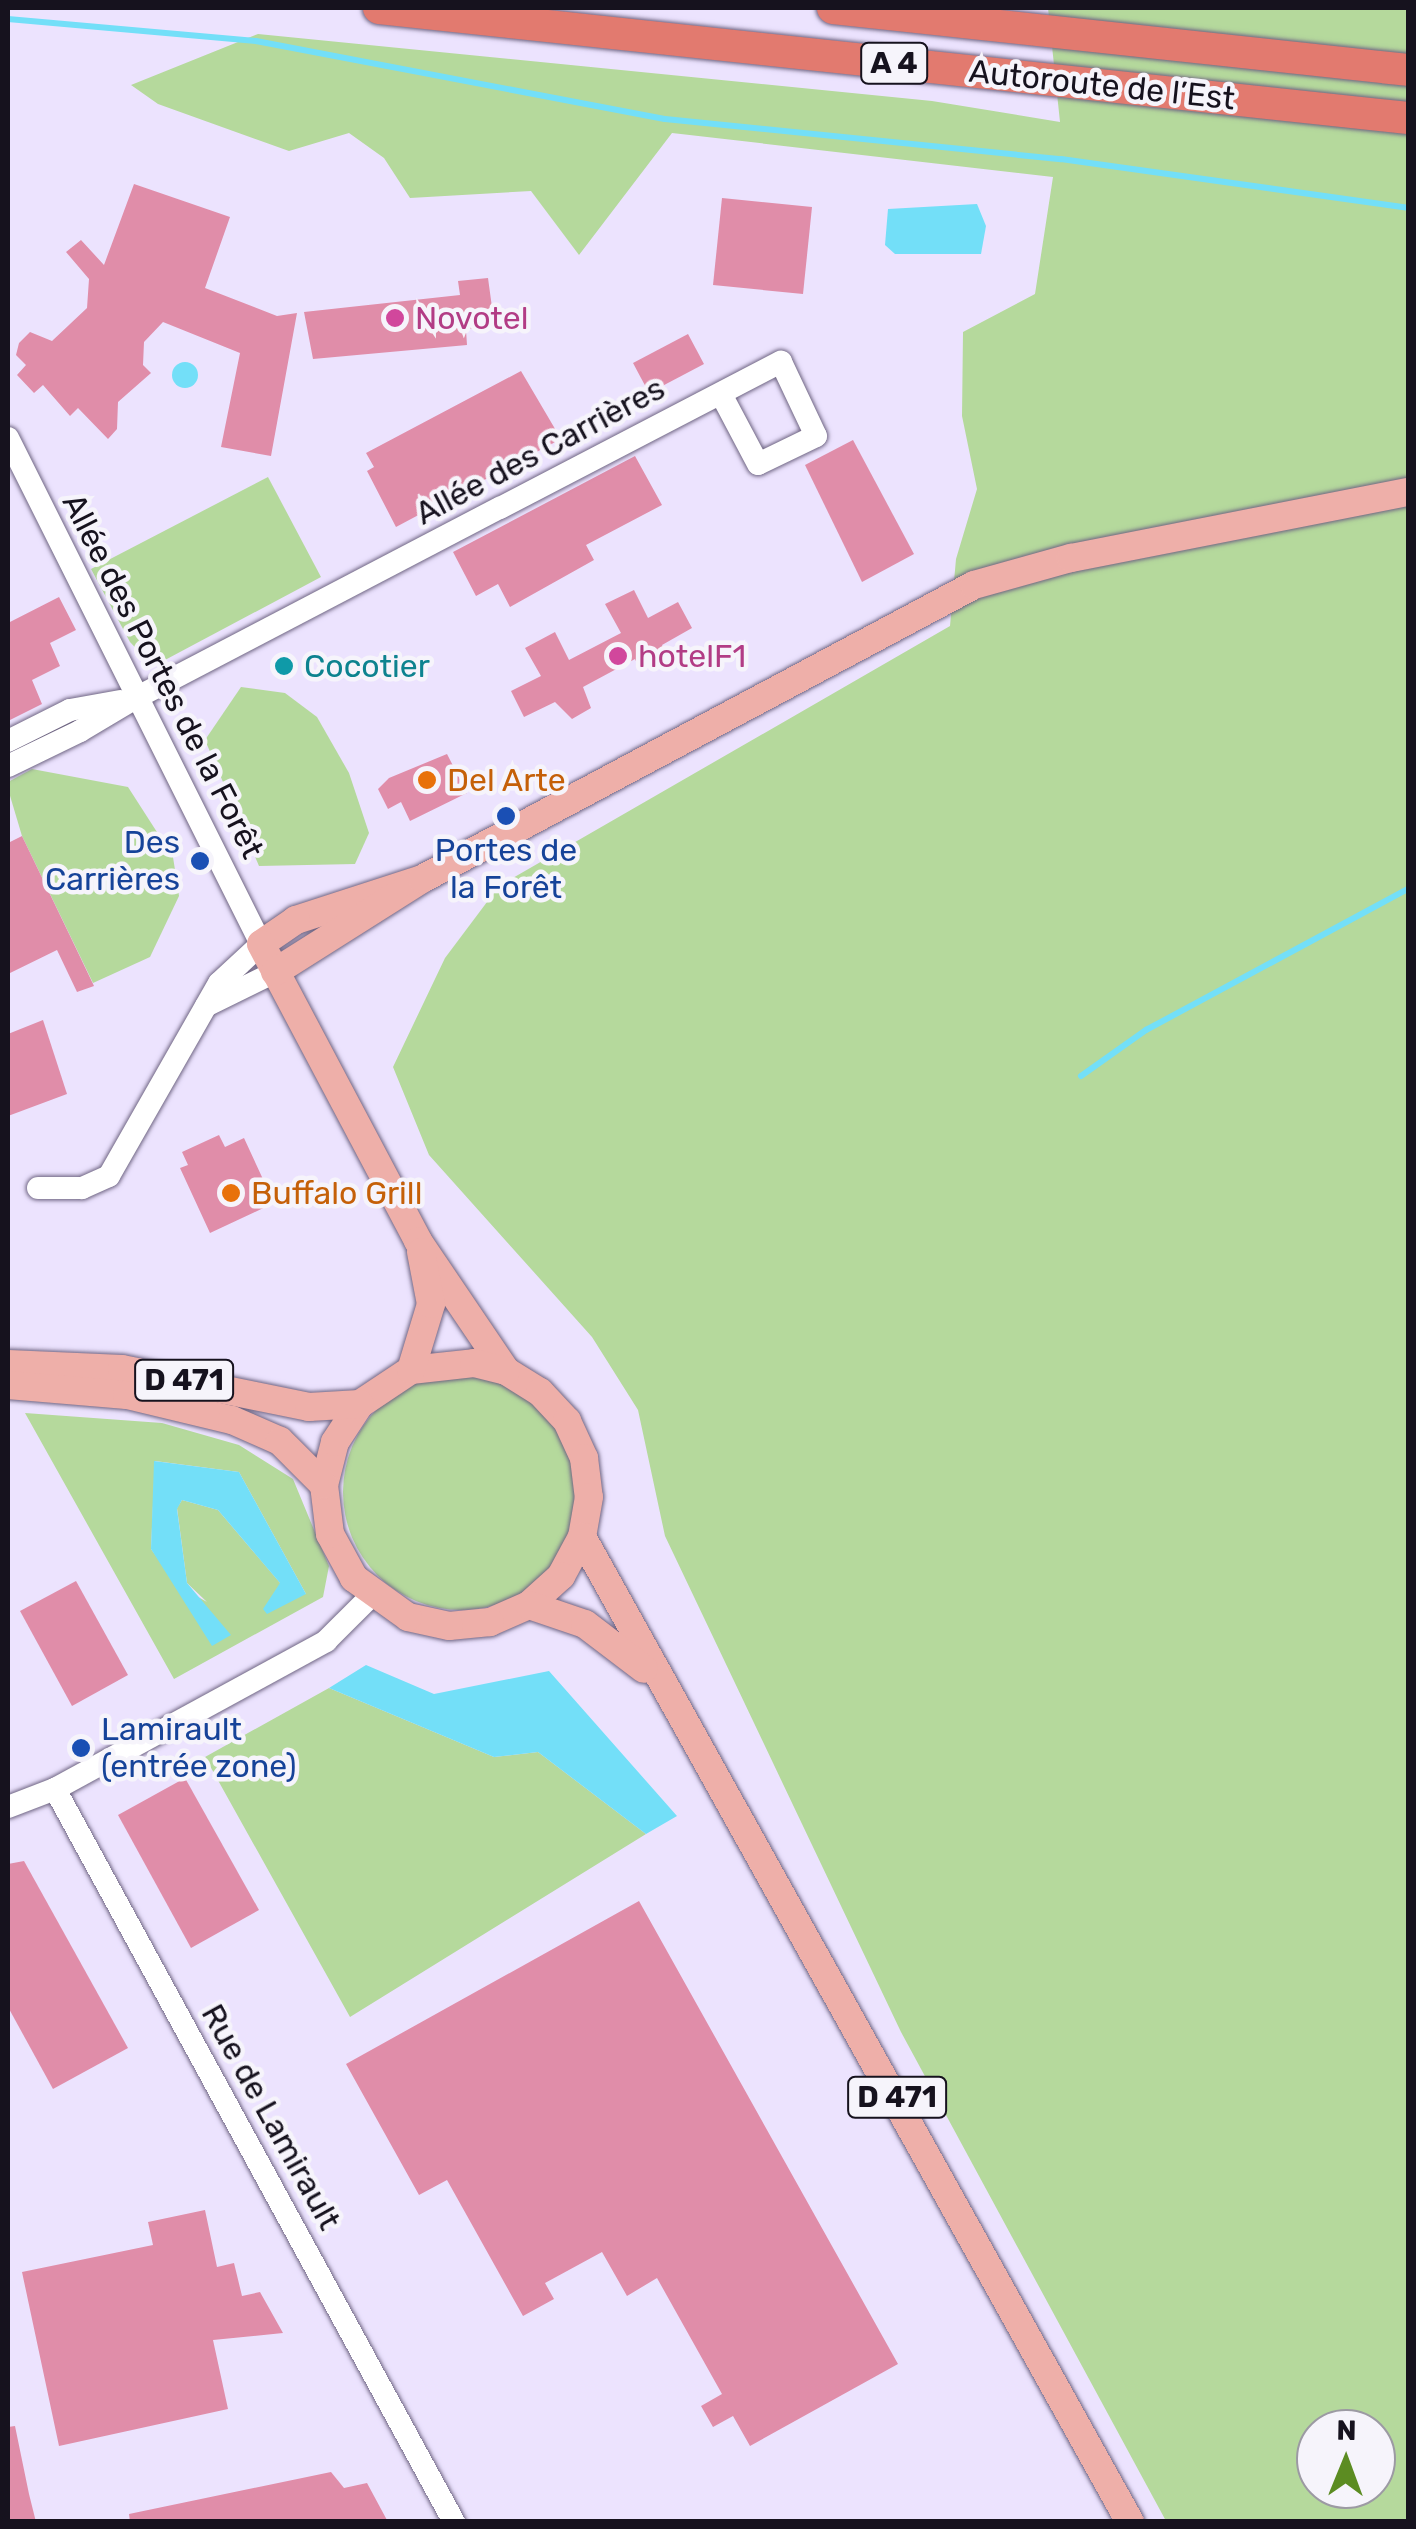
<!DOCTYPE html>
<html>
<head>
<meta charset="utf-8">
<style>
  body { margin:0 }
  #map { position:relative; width:1416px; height:2529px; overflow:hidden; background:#ece3fe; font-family:Rubik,sans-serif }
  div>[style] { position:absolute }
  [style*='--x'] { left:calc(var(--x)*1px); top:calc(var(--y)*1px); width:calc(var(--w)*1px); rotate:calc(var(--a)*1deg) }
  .green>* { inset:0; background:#b5d99c }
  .round { border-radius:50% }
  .water>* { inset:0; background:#73dff8 }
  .stream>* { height:6px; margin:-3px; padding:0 3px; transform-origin:3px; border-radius:3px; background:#73dff8 }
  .building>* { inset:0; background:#e08da9 }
  .roads { filter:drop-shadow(0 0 2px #6f6583) drop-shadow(0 0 2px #6f6583) }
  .minor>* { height:22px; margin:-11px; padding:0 11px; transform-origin:11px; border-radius:11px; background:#fff }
  .major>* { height:28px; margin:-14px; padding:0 14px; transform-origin:14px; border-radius:14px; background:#eeafa9 }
  .highway>* { height:32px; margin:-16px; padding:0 16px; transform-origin:16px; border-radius:16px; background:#e27a6f }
  .dots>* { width:28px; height:28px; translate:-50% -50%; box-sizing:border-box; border:5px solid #f6f4fb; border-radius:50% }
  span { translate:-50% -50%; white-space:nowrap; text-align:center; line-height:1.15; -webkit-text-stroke:9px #f6f4fb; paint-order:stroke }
  .shield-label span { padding:2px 8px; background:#f6f4fb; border:2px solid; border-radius:8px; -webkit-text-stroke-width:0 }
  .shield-label { font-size:30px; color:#16121e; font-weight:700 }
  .street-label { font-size:32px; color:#16121e }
  .hotel-label { font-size:32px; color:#b23c85 }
  .left { translate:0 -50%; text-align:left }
  .culture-label { font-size:32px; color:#0d838f }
  .food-label { font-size:32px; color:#c56008 }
  .transit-label { font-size:32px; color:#164399 }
  .right { translate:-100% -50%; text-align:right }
  .frame { position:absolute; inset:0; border:10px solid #16121e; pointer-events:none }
  .north { position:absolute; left:1296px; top:2409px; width:100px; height:100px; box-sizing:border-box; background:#f6f4fb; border:2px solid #9c9aa3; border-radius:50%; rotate:1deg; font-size:28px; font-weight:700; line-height:40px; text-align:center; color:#16121e }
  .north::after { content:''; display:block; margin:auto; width:35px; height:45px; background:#5c8c22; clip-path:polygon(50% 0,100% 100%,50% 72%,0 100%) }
</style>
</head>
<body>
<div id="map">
  <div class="green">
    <div style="clip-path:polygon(evenodd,1048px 8px,1408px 8px,1408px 2521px,1166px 2521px,901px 2032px,665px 1536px,638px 1410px,592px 1337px,429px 1155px,393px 1067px,445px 958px,499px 886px,950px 626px,956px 559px,977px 489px,962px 416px,963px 332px,1035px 294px,1053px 177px,672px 133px,579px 255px,531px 191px,410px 198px,384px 158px,349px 133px,289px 151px,158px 104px,131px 85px,258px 34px,932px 101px,1060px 122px,1048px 8px,1316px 2429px,1376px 2429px,1376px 2489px,1316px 2489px,1316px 2429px)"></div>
    <div style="clip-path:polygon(268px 477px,321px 577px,165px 660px,145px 658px,130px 642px,91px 569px)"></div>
    <div style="clip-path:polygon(241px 687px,285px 693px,317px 717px,349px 773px,369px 833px,355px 864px,259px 866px,205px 740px)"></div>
    <div style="clip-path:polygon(32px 769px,128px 787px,173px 857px,179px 896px,150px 957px,93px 983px,22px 836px,8px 789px,8px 782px)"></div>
    <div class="round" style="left:343px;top:1374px;width:236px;height:236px"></div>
    <div style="clip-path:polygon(evenodd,25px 1413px,162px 1423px,239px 1445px,293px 1479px,329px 1566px,323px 1597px,174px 1679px,25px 1413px,155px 1461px,239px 1472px,306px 1594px,281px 1584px,218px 1510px,182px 1500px,177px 1508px,187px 1583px,207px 1602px,177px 1585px,151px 1549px,155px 1461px)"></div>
    <div style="clip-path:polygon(329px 1688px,494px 1757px,538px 1752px,646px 1834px,350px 2017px,205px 1757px)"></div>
  </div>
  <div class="water">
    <div style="clip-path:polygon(977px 204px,986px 226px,981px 254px,895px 254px,885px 245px,888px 209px)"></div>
    <div class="round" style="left:172px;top:362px;width:26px;height:26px"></div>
    <div style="clip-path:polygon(154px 1461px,239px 1472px,306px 1594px,267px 1614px,263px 1609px,280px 1583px,218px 1510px,182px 1500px,177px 1509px,187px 1583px,231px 1635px,212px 1646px,151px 1549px)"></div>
    <div style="clip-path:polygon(366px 1665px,434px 1694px,549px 1671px,677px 1816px,646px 1834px,538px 1752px,494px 1757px,329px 1688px)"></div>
  </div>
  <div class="stream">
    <div style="--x:8;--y:19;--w:249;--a:5.1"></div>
    <div style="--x:256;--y:41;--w:416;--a:10.8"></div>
    <div style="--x:665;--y:119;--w:398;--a:5.8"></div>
    <div style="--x:1061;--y:159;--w:350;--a:8"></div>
    <div style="--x:1081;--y:1076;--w:80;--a:-35.3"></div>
    <div style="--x:1146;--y:1030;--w:298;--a:-28.3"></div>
  </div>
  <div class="building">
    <div style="clip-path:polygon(134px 184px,230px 217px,205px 288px,277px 316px,297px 313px,271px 456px,221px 447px,240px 353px,163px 322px,144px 342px,143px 365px,151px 373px,118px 402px,117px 429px,108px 439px,78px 408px,70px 416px,43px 385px,34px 393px,17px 375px,26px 365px,16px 355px,19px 343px,30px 332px,52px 341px,87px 308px,89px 279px,66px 252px,81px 240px,104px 265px)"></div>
    <div style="clip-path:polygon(722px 198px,812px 207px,803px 294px,713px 285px)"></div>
    <div style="clip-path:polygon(488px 278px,494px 322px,466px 330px,467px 345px,313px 359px,304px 312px,460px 295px,458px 281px)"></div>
    <div style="clip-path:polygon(688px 334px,704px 364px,649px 393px,633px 363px)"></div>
    <div style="clip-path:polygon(521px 371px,561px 439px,396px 527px,367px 471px,374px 467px,366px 453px)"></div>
    <div style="clip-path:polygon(853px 440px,914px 554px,862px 582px,805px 465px)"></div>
    <div style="clip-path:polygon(635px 456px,662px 505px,586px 545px,594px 560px,510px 607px,498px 584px,476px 596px,453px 552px)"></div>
    <div style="clip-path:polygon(634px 590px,648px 618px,678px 602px,692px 628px,662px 645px,665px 652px,638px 666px,635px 659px,583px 687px,591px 708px,572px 719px,555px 702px,524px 717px,511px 691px,541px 676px,525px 648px,555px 632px,569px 660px,621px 633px,605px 604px)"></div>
    <div style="clip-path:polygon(59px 597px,76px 630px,50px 643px,60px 666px,32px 680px,42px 704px,8px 721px,8px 623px)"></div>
    <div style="clip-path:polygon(447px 754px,467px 793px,410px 821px,401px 802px,388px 809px,378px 789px,389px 778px)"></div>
    <div style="clip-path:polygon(22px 836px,72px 940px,94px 986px,77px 992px,57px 950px,8px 974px,8px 843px)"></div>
    <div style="clip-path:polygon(43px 1020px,67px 1094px,8px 1116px,8px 1034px)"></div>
    <div style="clip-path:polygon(219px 1135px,225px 1147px,244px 1138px,274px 1203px,210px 1233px,180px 1168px,188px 1165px,182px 1152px)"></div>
    <div style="clip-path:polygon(76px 1581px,128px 1675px,72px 1706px,20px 1611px)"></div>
    <div style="clip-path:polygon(185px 1778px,259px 1910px,191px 1948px,118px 1815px)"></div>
    <div style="clip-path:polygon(24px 1861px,128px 2048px,53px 2089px,8px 2007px,8px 1864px)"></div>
    <div style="clip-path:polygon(639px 1901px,898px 2364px,750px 2446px,733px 2416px,713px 2427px,701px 2406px,722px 2394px,657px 2278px,627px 2296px,602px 2252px,545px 2283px,554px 2299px,523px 2316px,447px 2180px,419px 2195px,346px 2064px)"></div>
    <div style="clip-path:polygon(205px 2210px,217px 2267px,234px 2263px,242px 2296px,260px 2292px,283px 2333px,213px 2340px,228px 2409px,59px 2446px,22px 2272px,153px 2245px,148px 2222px)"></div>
    <div style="clip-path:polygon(15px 2426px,29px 2494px,36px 2522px,8px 2522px,8px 2427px)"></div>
    <div style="clip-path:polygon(331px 2472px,344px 2488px,367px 2483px,388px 2522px,130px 2522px,129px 2514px)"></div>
  </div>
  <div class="roads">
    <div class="minor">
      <div style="--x:8;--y:438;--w:566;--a:63.43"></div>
      <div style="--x:261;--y:944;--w:57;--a:137.1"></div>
      <div style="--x:219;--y:983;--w:222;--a:119.7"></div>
      <div style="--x:109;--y:1176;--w:30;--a:156"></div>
      <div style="--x:82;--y:1188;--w:44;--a:180"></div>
      <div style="--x:8;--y:741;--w:69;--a:-26.6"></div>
      <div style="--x:70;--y:710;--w:51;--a:-10.2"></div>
      <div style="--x:8;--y:766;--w:80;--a:-25.9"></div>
      <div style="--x:80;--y:731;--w:63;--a:-30.7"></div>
      <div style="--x:134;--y:699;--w:413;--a:-27.6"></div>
      <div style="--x:500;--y:508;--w:317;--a:-27.5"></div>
      <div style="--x:781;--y:362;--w:82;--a:64.7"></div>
      <div style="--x:816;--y:436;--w:64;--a:154.2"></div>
      <div style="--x:758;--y:464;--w:79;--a:-117.9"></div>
      <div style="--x:206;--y:1006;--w:77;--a:-26.2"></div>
      <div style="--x:55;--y:1789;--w:835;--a:61.44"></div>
      <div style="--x:8;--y:1807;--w:50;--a:-21"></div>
      <div style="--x:55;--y:1789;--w:309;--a:-28.6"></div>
      <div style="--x:326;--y:1641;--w:64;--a:-45"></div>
    </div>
    <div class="major">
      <div style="--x:422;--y:879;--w:133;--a:162"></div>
      <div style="--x:296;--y:920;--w:42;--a:145.6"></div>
      <div style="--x:261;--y:944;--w:336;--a:62.1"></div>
      <div style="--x:418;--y:1241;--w:157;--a:55.9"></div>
      <div style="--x:506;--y:1371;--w:40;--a:32"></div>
      <div style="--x:540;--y:1392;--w:40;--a:47"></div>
      <div style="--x:567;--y:1421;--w:41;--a:65.3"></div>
      <div style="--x:584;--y:1458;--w:39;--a:83"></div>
      <div style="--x:589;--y:1497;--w:41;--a:99.9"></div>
      <div style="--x:582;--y:1537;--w:44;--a:118.3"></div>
      <div style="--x:561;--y:1576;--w:43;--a:137.8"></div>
      <div style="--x:529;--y:1605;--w:43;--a:156.4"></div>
      <div style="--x:490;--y:1622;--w:41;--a:174.4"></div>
      <div style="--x:449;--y:1626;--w:42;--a:-167.6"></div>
      <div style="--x:408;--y:1617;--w:67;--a:-144.2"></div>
      <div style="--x:354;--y:1578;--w:50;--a:-118.6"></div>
      <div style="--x:330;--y:1534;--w:49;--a:-97"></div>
      <div style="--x:324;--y:1485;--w:44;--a:-75.7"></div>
      <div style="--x:335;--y:1442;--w:45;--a:-56.7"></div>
      <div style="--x:360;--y:1404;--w:61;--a:-33.7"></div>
      <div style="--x:411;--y:1370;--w:63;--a:-6.3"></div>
      <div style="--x:474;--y:1363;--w:33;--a:14"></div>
      <div style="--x:275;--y:972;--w:174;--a:-32.3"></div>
      <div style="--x:422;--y:879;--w:625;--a:-28.04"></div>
      <div style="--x:974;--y:585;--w:101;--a:-15.6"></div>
      <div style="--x:1071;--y:558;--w:343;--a:-11.1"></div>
      <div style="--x:8;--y:1364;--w:114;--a:2.5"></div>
      <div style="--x:122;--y:1369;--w:191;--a:11.5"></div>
      <div style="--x:309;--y:1407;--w:51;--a:-3.4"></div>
      <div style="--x:411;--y:1370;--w:69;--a:-73.1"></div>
      <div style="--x:431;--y:1304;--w:53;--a:-100.9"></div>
      <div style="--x:8;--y:1385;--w:119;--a:4.8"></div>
      <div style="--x:127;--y:1395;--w:108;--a:13.4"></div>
      <div style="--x:232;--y:1420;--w:52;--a:23.6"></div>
      <div style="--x:280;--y:1441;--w:62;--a:45"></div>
      <div style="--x:582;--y:1537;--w:1127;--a:60.91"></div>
      <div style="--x:529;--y:1605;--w:59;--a:18.7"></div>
      <div style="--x:585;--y:1624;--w:74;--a:37.3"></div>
    </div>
    <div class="highway">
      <div style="--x:379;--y:8;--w:1035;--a:6.1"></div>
      <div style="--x:833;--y:8;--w:578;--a:6.15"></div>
    </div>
  </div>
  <div class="dots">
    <div style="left:395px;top:318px;background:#d1479c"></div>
    <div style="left:618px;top:656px;background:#d1479c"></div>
    <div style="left:284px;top:666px;background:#0f9aa8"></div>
    <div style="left:427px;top:780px;background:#e8710a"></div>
    <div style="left:506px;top:816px;background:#1a4fb4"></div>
    <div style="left:200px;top:861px;background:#1a4fb4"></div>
    <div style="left:231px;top:1193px;background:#e8710a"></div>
    <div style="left:81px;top:1748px;background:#1a4fb4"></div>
  </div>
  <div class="shield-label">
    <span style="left:894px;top:63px">A 4</span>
    <span style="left:184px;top:1380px">D 471</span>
    <span style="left:897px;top:2097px">D 471</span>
  </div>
  <div class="street-label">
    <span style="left:1102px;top:85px;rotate:6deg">Autoroute de l’Est</span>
    <span style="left:540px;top:451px;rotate:-28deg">Allée des Carrières</span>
    <span style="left:163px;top:676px;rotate:63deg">Allée des Portes de la Forêt</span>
    <span style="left:271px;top:2117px;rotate:61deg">Rue de Lamirault</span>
  </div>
  <div class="hotel-label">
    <span class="left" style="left:415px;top:318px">Novotel</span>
    <span class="left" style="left:638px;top:656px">hotelF1</span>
  </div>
  <div class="culture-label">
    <span class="left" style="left:304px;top:666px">Cocotier</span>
  </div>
  <div class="food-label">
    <span class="left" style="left:447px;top:780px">Del Arte</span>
    <span class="left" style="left:251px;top:1193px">Buffalo Grill</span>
  </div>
  <div class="transit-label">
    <span class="right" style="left:180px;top:861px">Des<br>Carrières</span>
    <span style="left:506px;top:869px">Portes de<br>la Forêt</span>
    <span class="left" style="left:101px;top:1748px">Lamirault<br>(entrée zone)</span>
  </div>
  <div class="frame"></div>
  <div class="north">N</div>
</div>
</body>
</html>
